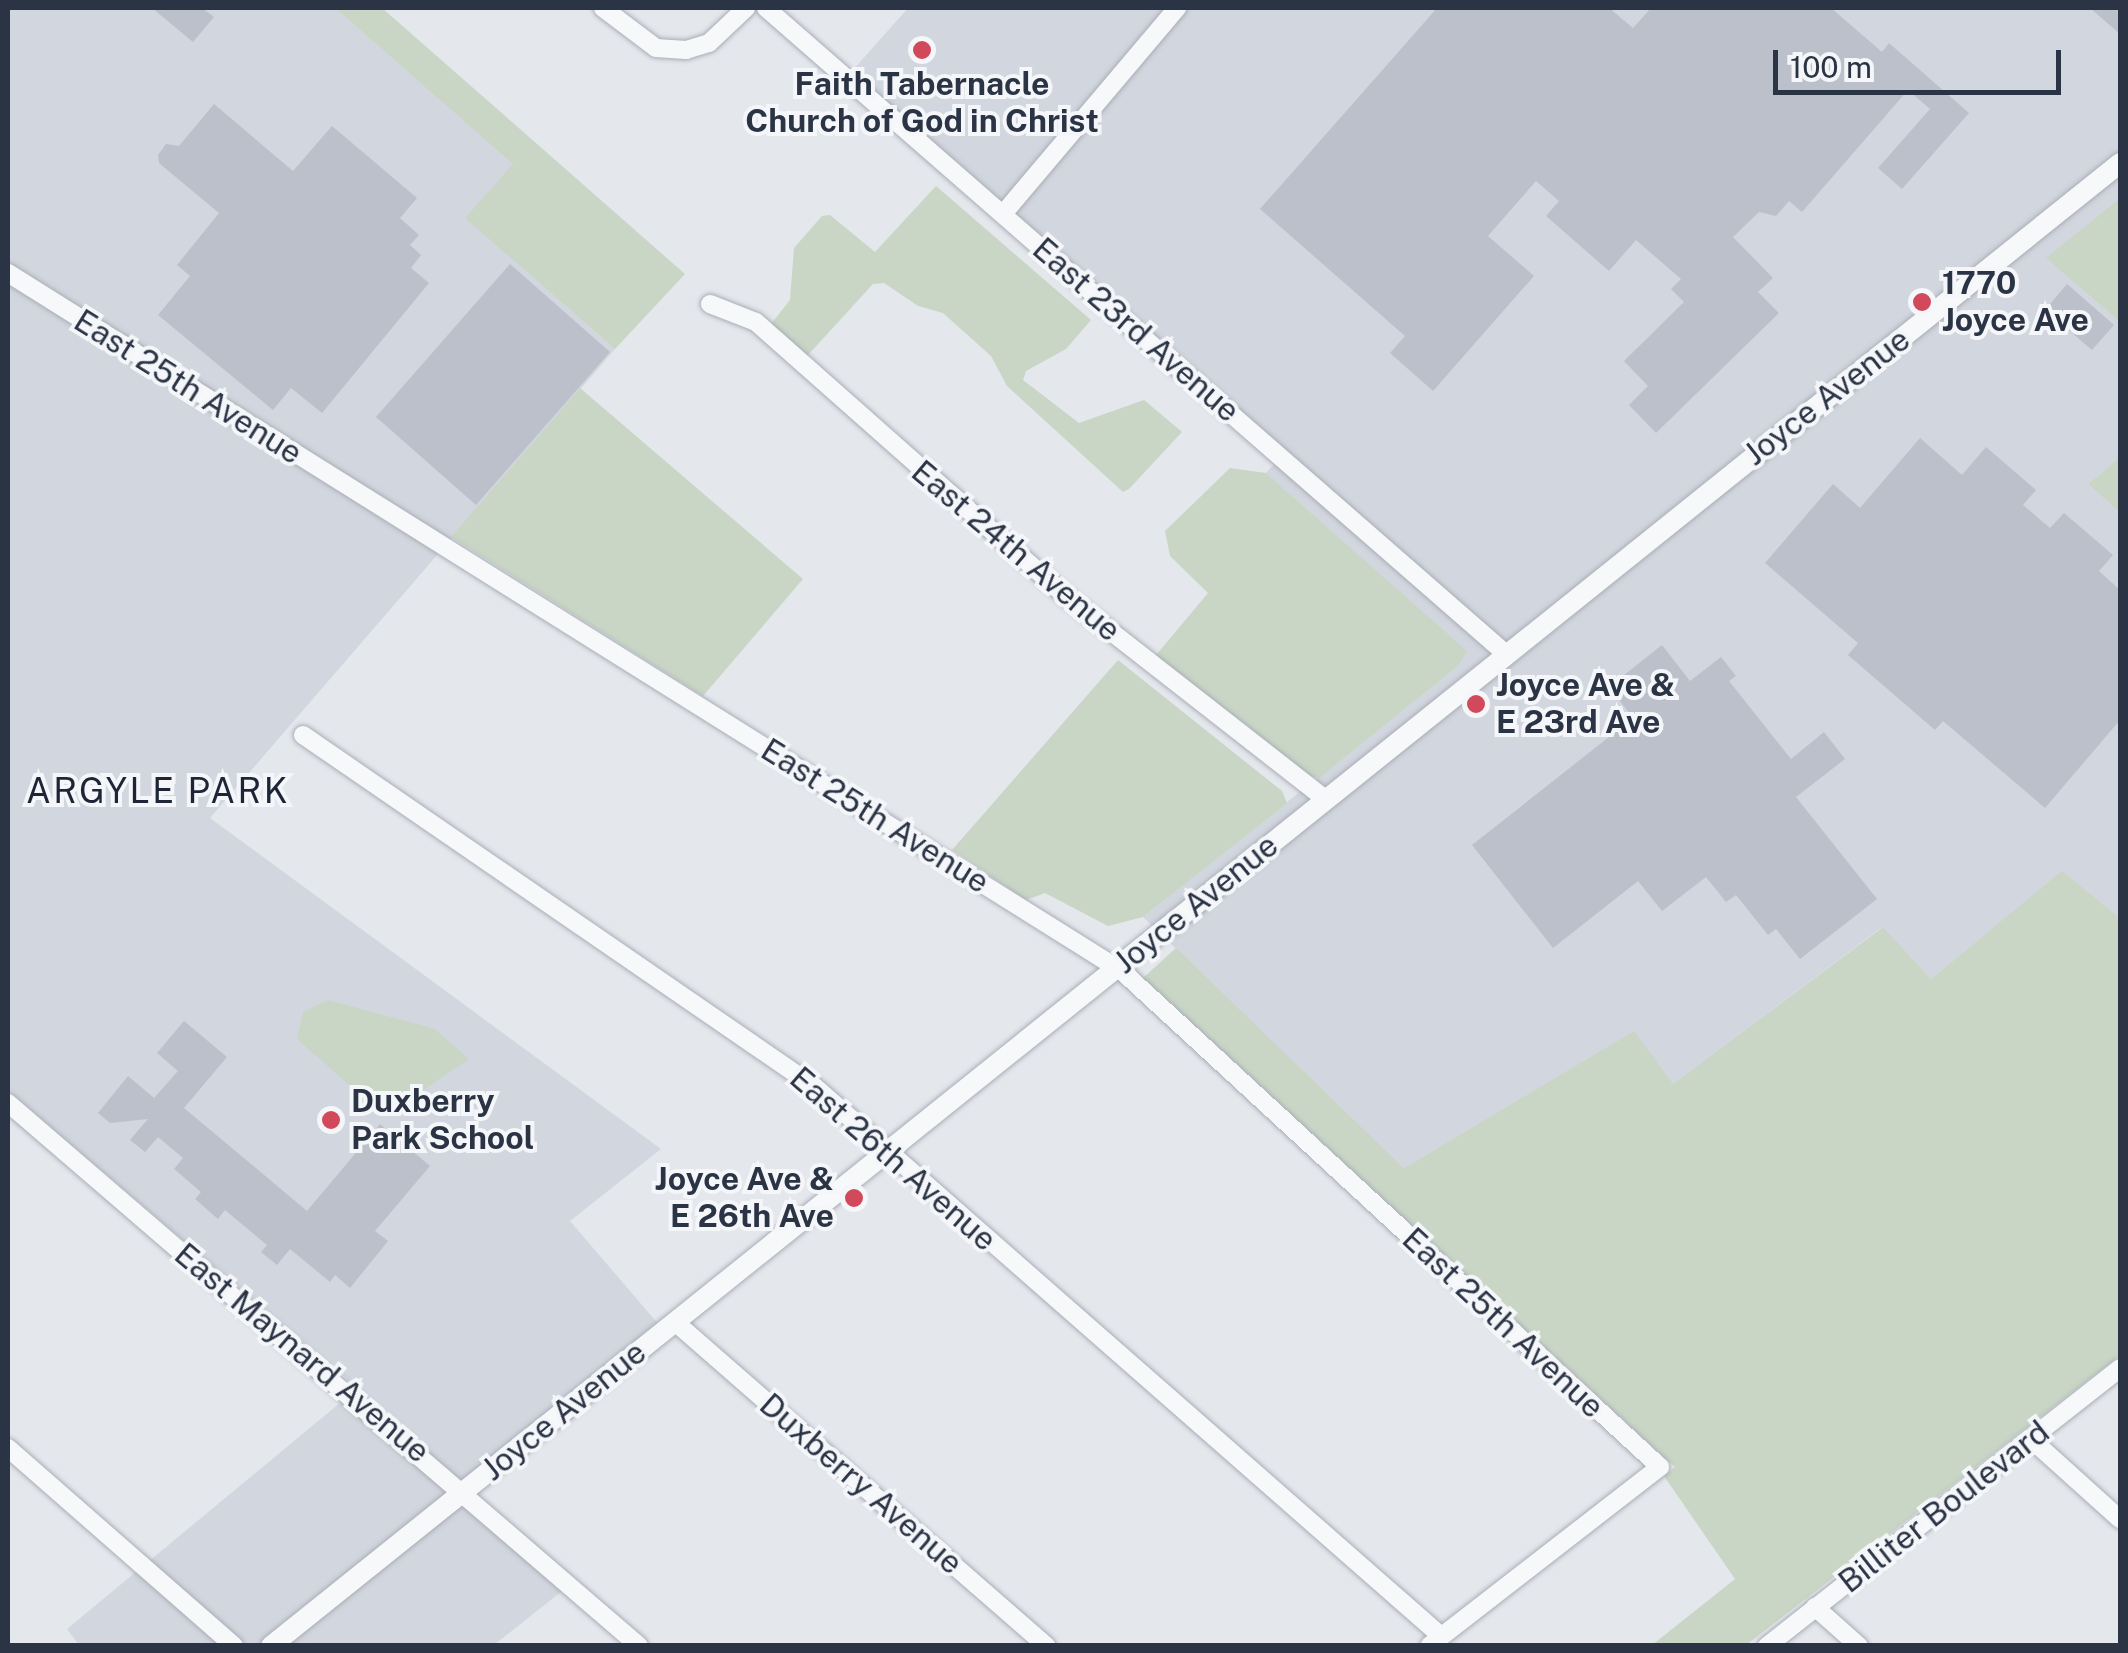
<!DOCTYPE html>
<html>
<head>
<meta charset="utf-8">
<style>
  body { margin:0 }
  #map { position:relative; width:2128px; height:1653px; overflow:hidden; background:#e4e7ec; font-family:"Public Sans",sans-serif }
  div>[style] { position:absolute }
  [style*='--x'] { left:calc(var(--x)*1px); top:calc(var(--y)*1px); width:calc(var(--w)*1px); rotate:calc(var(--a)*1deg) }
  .built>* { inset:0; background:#d2d6de }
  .green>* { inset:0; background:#c9d6c5 }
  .building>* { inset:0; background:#bbc0ca }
  .roads { filter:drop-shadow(0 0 2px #a9aeb7) drop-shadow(0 0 2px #a9aeb7) }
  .minor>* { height:18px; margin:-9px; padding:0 9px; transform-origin:9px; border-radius:9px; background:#f7f8fa }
  .tertiary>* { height:20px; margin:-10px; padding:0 10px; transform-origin:10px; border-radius:10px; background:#f7f8fa }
  .dots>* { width:28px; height:28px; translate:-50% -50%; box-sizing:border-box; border:5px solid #f4f6f9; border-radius:50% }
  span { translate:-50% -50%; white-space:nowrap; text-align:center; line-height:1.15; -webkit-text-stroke:8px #f4f6f9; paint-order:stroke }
  .poi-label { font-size:32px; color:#2b3445; font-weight:700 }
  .left { translate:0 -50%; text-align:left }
  .right { translate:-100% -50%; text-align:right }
  .street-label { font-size:32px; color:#2b3445 }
  .neighbourhood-label { font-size:35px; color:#1d2536; letter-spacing:2.5px }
  .frame { position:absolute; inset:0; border:10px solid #2b3445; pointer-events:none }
  .scale { position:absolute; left:1773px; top:50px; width:288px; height:45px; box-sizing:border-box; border:5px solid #2b3445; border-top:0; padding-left:12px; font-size:30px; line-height:35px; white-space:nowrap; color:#2b3445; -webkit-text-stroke:8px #f4f6f9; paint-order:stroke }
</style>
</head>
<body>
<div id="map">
  <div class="built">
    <div style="clip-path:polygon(8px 8px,335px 8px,514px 164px,466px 218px,615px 349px,210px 818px,661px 1149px,570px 1221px,666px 1333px,463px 1493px,567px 1587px,494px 1645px,79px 1645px,67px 1629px,358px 1388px,8px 1091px)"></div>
    <div style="clip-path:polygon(908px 8px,2120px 8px,2120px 198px,2047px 258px,2120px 322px,2120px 457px,2088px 484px,2120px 513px,2120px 918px,2062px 872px,1931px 979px,1882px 927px,1672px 1085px,1633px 1032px,1404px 1168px,1143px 917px,1459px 665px,1466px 651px,1266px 473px,1279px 458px,845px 79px)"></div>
  </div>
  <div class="green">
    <div style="clip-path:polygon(335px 8px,382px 8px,685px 274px,615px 349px,465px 218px,513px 164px)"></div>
    <div style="clip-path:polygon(936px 186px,1091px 320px,1066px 349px,1026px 371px,1023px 380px,1079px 423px,1144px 400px,1182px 432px,1129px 489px,1123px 492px,1007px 386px,991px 356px,943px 313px,918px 306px,884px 283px,873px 284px,807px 356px,771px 324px,790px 300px,794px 248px,822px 216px,830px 215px,875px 252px)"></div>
    <div style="clip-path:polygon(2120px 198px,2120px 322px,2046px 258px)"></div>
    <div style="clip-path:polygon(580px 388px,803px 579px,703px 696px,451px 537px)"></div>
    <div style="clip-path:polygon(2120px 457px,2120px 513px,2088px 484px)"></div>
    <div style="clip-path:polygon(1230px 468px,1266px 473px,1467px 651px,1459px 665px,1319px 778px,1296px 773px,1152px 660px,1208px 593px,1170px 556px,1165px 531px)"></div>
    <div style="clip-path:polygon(1118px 660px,1282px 791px,1287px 803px,1143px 917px,1108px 926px,1045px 893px,1026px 900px,952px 850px)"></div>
    <div style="clip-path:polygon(2062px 871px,2120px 918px,2120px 1355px,1746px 1645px,1652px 1645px,1735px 1579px,1664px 1476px,1675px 1467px,1143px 978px,1176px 948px,1404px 1168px,1634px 1031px,1673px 1084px,1883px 927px,1931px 979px)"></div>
    <div style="clip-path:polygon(328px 1000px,435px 1029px,469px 1059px,400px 1106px,373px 1106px,297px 1039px,303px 1012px)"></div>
  </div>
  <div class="building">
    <div style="clip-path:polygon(152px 8px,202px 8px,214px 17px,193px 42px)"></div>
    <div style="clip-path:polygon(1437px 8px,1609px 8px,1633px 28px,1651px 8px,1831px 8px,1882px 52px,1889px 43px,1969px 113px,1902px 189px,1878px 168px,1930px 109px,1908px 90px,1802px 212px,1789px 201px,1776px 216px,1759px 212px,1733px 237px,1773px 278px,1758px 292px,1779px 313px,1656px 433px,1629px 405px,1648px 386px,1624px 361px,1684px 302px,1671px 289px,1681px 279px,1636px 240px,1609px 271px,1546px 216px,1559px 201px,1536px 181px,1488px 236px,1534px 276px,1433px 391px,1390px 353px,1405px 336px,1260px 209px)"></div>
    <div style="clip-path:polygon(2090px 8px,2120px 8px,2120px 34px)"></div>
    <div style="clip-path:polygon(214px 104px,293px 171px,332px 126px,417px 198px,400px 218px,419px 235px,410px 245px,421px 255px,411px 268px,429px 283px,322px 413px,291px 388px,273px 410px,158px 315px,190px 276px,177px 265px,219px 213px,159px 163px,158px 155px,166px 144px,179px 146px)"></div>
    <div style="clip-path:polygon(510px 264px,610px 352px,476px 505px,376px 417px)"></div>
    <div style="clip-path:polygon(2067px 284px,2114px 325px,2092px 350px,2045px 310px)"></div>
    <div style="clip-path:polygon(1920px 438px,1962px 475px,1986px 447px,2036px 490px,2023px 505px,2050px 528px,2064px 513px,2113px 555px,2099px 571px,2120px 590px,2120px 720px,2045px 808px,1943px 721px,1935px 730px,1848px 655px,1858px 643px,1765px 563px,1833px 484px,1860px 508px)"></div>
    <div style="clip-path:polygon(1662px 645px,1690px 681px,1721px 657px,1736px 676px,1729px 681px,1791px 759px,1824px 732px,1845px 759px,1796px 797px,1877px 899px,1800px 959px,1776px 929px,1768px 935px,1736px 895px,1726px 902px,1706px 877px,1662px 911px,1638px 881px,1553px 948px,1472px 845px,1633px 718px,1609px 687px)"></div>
    <div style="clip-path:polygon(184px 1021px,227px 1057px,184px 1108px,307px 1211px,380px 1124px,430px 1166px,375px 1231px,388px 1241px,350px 1288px,335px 1275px,330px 1282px,290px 1249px,277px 1265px,261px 1252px,267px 1245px,225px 1210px,218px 1219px,195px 1199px,201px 1192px,174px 1169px,183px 1158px,158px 1137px,145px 1152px,130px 1140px,148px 1119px,110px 1123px,98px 1113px,128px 1076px,154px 1098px,178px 1071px,157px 1053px)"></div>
  </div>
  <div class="roads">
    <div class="minor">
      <div style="--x:603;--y:8;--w:66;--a:37"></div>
      <div style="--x:656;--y:48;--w:30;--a:4"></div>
      <div style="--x:686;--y:50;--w:24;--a:-17"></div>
      <div style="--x:709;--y:43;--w:51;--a:-43.4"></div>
      <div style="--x:766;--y:8;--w:982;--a:41.12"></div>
      <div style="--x:1003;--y:214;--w:270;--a:-49.8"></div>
      <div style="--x:8;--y:273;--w:1316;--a:32.08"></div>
      <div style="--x:1123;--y:972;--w:730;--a:42.67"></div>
      <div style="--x:1660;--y:1467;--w:292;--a:142.2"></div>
      <div style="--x:710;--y:304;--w:49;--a:21.4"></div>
      <div style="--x:756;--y:322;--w:417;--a:41.5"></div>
      <div style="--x:1068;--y:598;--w:326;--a:38"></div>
      <div style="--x:303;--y:735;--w:621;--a:34.51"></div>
      <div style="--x:815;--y:1087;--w:833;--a:41.25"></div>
      <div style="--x:8;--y:1103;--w:832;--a:40.71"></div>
      <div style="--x:675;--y:1322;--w:493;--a:41.1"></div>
      <div style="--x:2031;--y:1439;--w:120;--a:42"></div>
      <div style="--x:8;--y:1448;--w:300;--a:41.2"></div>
      <div style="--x:1815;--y:1607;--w:59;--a:41.6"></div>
      <div style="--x:1767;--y:1646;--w:449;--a:-38.2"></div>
    </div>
    <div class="tertiary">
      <div style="--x:271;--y:1646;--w:2370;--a:-38.73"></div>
    </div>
  </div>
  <div class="dots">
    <div style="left:922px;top:50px;background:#d1495b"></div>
    <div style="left:1922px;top:302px;background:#d1495b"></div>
    <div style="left:1476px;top:704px;background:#d1495b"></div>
    <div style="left:331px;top:1120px;background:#d1495b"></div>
    <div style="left:854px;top:1198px;background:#d1495b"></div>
  </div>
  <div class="poi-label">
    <span style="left:922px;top:103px">Faith Tabernacle<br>Church of God in Christ</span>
    <span class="left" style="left:1942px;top:302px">1770<br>Joyce Ave</span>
    <span class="left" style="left:1496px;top:704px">Joyce Ave &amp;<br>E 23rd Ave</span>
    <span class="left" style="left:351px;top:1120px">Duxberry<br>Park School</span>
    <span class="right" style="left:834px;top:1198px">Joyce Ave &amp;<br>E 26th Ave</span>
  </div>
  <div class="street-label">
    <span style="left:1136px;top:330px;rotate:41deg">East 23rd Avenue</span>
    <span style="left:188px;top:387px;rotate:32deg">East 25th Avenue</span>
    <span style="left:1827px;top:397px;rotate:-38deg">Joyce Avenue</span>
    <span style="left:1016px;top:551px;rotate:40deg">East 24th Avenue</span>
    <span style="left:875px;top:816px;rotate:32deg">East 25th Avenue</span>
    <span style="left:1196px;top:904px;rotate:-39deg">Joyce Avenue</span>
    <span style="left:893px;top:1159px;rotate:41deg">East 26th Avenue</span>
    <span style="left:1503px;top:1323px;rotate:43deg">East 25th Avenue</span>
    <span style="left:302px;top:1353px;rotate:40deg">East Maynard Avenue</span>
    <span style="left:564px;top:1411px;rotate:-39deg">Joyce Avenue</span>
    <span style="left:861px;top:1484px;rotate:41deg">Duxberry Avenue</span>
    <span style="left:1944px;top:1507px;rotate:-38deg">Billiter Boulevard</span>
  </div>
  <div class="neighbourhood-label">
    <span style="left:158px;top:791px">ARGYLE PARK</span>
  </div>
  <div class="frame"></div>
  <div class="scale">100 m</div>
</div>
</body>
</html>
